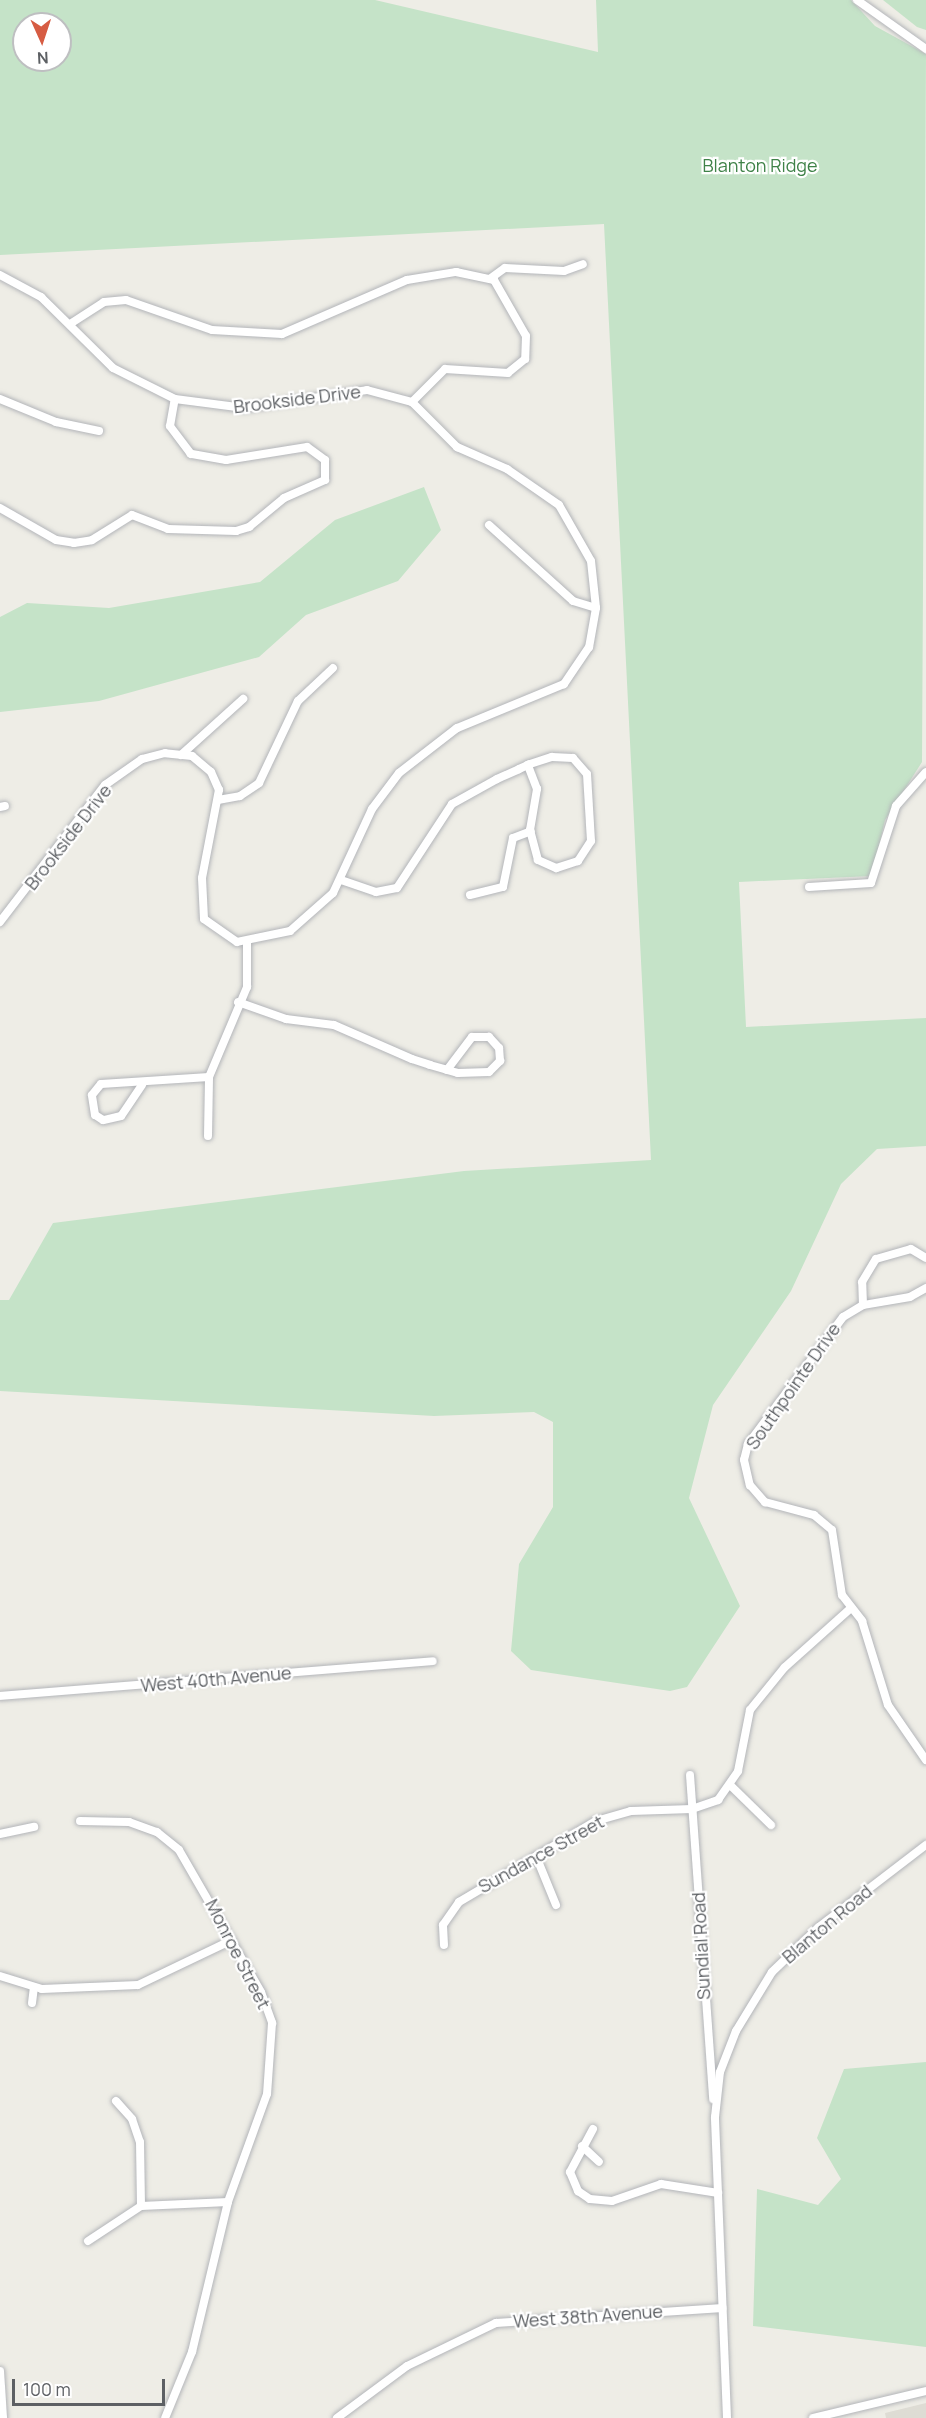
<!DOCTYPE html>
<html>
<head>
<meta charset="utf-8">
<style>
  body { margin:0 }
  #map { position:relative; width:926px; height:2418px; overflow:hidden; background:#eeede6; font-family:Manrope,sans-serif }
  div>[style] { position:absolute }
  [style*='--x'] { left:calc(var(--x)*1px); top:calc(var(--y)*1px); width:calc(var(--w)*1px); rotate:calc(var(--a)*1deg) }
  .education>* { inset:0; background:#dedcd4 }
  .green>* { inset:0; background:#c5e3c8 }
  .roads { filter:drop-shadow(0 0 2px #b3b5b9) drop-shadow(0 0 2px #b3b5b9) }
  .minor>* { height:8px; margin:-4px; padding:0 4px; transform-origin:4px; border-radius:4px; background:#fff }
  span { translate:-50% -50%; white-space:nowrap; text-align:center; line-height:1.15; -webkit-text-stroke:4.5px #fff; paint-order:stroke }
  .park-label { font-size:18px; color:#3f8248 }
  .street-label { font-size:18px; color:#5d6064 }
  .north { position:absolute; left:12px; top:12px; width:60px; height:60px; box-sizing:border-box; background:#fff; border:2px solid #bebfc1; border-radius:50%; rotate:177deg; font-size:16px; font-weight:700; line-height:24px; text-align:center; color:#5d6064 }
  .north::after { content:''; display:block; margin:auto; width:21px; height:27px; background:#d65c43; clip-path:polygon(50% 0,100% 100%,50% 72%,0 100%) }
  .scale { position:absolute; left:12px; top:2379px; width:153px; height:27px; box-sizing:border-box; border:3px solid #5d6064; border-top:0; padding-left:8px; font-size:18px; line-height:21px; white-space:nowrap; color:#5d6064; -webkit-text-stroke:4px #fff; paint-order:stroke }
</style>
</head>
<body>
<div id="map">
  <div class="education">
    <div style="clip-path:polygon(926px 2403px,926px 2418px,886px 2418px,885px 2413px)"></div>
  </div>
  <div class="green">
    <div style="clip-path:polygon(evenodd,0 0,375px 0,598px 52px,596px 0,851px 0,875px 26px,926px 54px,922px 762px,885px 820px,872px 876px,739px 882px,746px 1027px,926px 1018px,926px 1146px,877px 1149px,841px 1184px,791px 1291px,713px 1405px,689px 1498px,740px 1606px,687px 1687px,670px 1691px,531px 1670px,511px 1651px,519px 1564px,553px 1507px,553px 1422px,534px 1412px,434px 1416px,0 1391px,0 1300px,9px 1300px,53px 1223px,464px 1171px,651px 1160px,604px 224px,0 255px,0 0,24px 24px,60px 24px,60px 60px,24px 60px,24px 24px)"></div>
    <div style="clip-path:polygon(883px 0,926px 0,926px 30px,917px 27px)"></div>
    <div style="clip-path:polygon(424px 487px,441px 530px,398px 581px,306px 615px,259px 657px,99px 701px,0 712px,0 617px,27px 603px,109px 608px,260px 582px,335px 520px)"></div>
    <div style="clip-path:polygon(926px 2062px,926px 2347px,753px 2326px,757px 2189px,818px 2205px,841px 2179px,817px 2138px,844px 2069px)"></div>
  </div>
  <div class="roads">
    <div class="minor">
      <div style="--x:857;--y:0;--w:85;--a:35.4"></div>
      <div style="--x:0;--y:275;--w:47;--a:28.2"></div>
      <div style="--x:41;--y:297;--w:101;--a:44.6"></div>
      <div style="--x:113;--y:368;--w:69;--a:26.6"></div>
      <div style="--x:175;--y:399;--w:70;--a:7.4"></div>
      <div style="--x:244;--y:408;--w:124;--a:-8.3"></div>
      <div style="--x:367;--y:390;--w:47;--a:14.9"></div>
      <div style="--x:412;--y:402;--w:64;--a:45"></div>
      <div style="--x:457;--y:447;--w:55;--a:23.7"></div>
      <div style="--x:507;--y:469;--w:63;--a:34.7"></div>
      <div style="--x:559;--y:505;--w:64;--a:60.3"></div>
      <div style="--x:591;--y:561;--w:47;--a:83.9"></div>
      <div style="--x:596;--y:608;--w:40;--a:100"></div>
      <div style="--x:589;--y:647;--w:45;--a:124"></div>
      <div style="--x:564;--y:684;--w:116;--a:157.6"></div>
      <div style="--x:457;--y:728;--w:73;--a:142.2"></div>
      <div style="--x:399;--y:773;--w:45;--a:126.9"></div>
      <div style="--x:372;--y:809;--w:93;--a:114.9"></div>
      <div style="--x:333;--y:893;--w:57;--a:138.5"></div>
      <div style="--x:290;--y:931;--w:54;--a:168.3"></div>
      <div style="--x:237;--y:942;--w:40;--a:-145.1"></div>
      <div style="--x:204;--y:919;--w:41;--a:-92.8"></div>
      <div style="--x:202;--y:878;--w:90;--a:-79.1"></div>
      <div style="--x:219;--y:790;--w:20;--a:-114"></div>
      <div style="--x:211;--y:772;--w:25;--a:-140"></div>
      <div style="--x:192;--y:756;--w:27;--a:-174"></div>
      <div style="--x:165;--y:753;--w:24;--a:165"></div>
      <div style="--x:142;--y:759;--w:45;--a:144.9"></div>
      <div style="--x:105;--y:785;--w:173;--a:127.5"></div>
      <div style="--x:491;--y:278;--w:17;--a:-36"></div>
      <div style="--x:505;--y:268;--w:59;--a:2.9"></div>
      <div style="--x:564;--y:271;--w:20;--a:-20"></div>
      <div style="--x:70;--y:324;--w:40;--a:-32.9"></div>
      <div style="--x:104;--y:302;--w:22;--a:-5"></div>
      <div style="--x:126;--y:300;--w:91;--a:19.2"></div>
      <div style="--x:212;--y:330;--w:70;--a:3.3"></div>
      <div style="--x:282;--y:334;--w:136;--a:-23.4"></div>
      <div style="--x:407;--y:280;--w:50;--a:-9.3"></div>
      <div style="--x:456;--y:272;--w:39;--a:12"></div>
      <div style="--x:494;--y:280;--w:64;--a:60.3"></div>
      <div style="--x:526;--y:336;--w:23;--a:92"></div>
      <div style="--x:525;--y:359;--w:22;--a:141"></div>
      <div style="--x:508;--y:373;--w:63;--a:-176.4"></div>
      <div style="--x:445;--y:369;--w:47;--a:135"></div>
      <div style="--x:0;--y:399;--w:61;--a:22.3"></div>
      <div style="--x:56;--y:422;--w:44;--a:11.8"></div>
      <div style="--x:0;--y:508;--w:64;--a:29.7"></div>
      <div style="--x:56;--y:540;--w:18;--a:9"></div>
      <div style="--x:74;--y:543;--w:18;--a:-9"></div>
      <div style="--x:92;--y:540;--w:47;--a:-32"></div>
      <div style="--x:132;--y:515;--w:39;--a:21"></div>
      <div style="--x:168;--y:529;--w:68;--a:1.7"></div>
      <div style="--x:236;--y:531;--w:14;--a:-17"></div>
      <div style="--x:249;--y:527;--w:45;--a:-39.6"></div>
      <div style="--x:284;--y:498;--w:45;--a:-23.7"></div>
      <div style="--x:325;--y:480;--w:20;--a:-90"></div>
      <div style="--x:325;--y:460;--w:22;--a:-144"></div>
      <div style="--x:307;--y:447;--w:82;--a:170.9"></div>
      <div style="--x:226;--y:460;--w:36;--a:-170"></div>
      <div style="--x:191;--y:454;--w:35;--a:-127"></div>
      <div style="--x:170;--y:426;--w:27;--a:-80"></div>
      <div style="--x:489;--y:525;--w:113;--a:42.1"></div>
      <div style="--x:573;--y:601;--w:24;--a:17"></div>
      <div style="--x:181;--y:755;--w:84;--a:-42.1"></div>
      <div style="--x:218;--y:800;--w:22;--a:-10"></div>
      <div style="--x:240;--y:796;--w:23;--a:-34"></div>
      <div style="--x:259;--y:783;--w:91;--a:-64.6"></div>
      <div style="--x:298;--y:701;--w:48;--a:-43.3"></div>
      <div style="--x:0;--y:807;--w:5;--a:-11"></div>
      <div style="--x:341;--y:880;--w:37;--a:19"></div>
      <div style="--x:376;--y:892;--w:21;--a:-11"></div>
      <div style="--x:397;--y:888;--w:100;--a:-56.8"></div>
      <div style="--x:452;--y:804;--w:51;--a:-29.1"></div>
      <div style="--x:497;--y:779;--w:24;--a:-24"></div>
      <div style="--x:519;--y:769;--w:10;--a:-24"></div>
      <div style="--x:528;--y:765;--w:2;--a:-27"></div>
      <div style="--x:530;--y:764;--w:23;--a:-18"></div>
      <div style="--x:552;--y:757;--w:21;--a:3"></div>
      <div style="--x:573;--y:758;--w:21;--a:49"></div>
      <div style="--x:587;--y:774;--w:67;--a:86.6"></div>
      <div style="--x:591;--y:841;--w:24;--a:123"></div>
      <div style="--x:578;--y:861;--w:23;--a:162"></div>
      <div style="--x:556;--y:868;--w:20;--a:-156"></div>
      <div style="--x:538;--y:860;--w:31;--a:-105"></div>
      <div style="--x:530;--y:830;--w:42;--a:-80.3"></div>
      <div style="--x:537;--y:789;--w:26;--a:-111"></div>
      <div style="--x:809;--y:887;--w:62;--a:-3.7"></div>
      <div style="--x:871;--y:883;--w:81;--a:-72"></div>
      <div style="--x:896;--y:806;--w:45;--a:-48.6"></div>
      <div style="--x:470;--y:895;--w:34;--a:-14"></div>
      <div style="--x:503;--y:887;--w:50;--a:-78.5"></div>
      <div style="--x:513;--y:838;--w:19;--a:-21"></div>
      <div style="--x:238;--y:1002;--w:51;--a:19.5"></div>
      <div style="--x:286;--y:1019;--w:48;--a:7.1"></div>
      <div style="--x:334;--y:1025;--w:85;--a:23.6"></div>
      <div style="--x:412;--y:1059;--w:19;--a:18"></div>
      <div style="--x:430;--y:1065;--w:18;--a:16"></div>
      <div style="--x:447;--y:1070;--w:11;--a:15"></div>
      <div style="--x:458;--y:1073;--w:31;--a:-2"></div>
      <div style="--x:489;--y:1072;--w:16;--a:-45"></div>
      <div style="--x:500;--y:1061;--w:13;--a:-94"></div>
      <div style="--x:499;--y:1048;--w:15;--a:-132"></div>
      <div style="--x:489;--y:1037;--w:17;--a:180"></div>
      <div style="--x:472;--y:1037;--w:41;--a:127.1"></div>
      <div style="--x:142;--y:1085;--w:37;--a:124"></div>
      <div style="--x:121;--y:1116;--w:18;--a:167"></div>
      <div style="--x:103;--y:1120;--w:9;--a:-148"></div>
      <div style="--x:95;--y:1115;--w:20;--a:-99"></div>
      <div style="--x:92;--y:1095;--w:14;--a:-51"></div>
      <div style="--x:101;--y:1084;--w:108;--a:-3.7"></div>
      <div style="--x:208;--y:1136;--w:59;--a:-89"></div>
      <div style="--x:209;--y:1077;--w:98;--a:-67.1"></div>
      <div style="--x:247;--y:987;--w:45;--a:-90"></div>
      <div style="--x:926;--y:1288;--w:18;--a:151"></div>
      <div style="--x:910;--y:1297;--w:48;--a:170.3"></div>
      <div style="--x:863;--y:1305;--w:23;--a:149"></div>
      <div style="--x:843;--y:1317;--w:159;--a:126.8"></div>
      <div style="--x:748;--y:1444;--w:16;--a:104"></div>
      <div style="--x:744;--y:1460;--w:26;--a:77"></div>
      <div style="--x:750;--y:1485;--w:23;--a:49"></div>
      <div style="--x:765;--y:1502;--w:51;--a:14.9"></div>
      <div style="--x:814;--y:1515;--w:23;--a:40"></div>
      <div style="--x:832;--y:1530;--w:66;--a:81.3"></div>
      <div style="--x:842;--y:1595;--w:33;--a:52"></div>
      <div style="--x:862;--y:1621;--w:88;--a:72.8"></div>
      <div style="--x:888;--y:1705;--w:67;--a:55.4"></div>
      <div style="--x:863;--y:1305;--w:23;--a:-92"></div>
      <div style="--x:862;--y:1282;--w:27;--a:-59"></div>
      <div style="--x:876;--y:1259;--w:36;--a:-16"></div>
      <div style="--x:911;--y:1249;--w:17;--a:31"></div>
      <div style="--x:0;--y:1696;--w:434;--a:-4.6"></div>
      <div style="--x:690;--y:1775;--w:325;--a:85.9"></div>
      <div style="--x:731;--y:1786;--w:56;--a:44.3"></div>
      <div style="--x:80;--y:1821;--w:49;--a:1.2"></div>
      <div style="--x:129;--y:1822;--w:30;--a:20"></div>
      <div style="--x:157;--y:1832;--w:28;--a:39"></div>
      <div style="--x:179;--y:1850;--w:164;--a:60"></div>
      <div style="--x:261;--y:1992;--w:33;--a:70"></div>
      <div style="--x:272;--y:2023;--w:71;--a:94"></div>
      <div style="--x:267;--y:2094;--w:115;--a:109.9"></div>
      <div style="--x:228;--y:2202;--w:154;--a:103.5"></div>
      <div style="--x:192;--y:2352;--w:71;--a:112.2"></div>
      <div style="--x:0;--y:1834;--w:35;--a:-12"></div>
      <div style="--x:536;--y:1856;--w:53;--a:67.8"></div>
      <div style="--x:444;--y:1945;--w:20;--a:-93"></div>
      <div style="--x:443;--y:1925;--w:28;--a:-55"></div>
      <div style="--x:459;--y:1902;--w:159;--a:-30.6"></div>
      <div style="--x:596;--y:1821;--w:36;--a:-16"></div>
      <div style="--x:631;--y:1811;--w:61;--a:-1.9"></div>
      <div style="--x:692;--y:1809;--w:28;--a:-19"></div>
      <div style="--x:718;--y:1800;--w:35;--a:-55"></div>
      <div style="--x:738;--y:1771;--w:62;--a:-78.9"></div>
      <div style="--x:750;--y:1710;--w:55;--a:-50.9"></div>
      <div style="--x:785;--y:1667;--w:89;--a:-41.8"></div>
      <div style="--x:0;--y:1976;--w:44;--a:17.2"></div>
      <div style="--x:42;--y:1989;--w:96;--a:-2.4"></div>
      <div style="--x:138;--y:1985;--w:104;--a:-25.6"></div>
      <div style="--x:32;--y:2003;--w:16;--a:-83"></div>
      <div style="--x:116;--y:2101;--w:24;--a:48"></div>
      <div style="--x:132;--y:2119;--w:24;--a:71"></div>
      <div style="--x:140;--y:2142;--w:64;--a:89.1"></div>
      <div style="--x:141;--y:2206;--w:87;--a:-2.6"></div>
      <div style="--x:593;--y:2129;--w:49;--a:118.1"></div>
      <div style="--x:570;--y:2172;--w:21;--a:67"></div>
      <div style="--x:578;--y:2191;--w:14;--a:34"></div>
      <div style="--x:590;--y:2199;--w:22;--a:5"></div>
      <div style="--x:612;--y:2201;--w:52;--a:-19.1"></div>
      <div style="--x:661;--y:2184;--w:58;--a:9"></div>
      <div style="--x:582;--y:2146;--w:23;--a:43"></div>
      <div style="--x:88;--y:2241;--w:64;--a:-33.4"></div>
      <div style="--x:0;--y:2371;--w:47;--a:86.3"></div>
      <div style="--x:337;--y:2418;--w:87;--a:-36.6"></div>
      <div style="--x:407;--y:2366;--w:99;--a:-25.8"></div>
      <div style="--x:496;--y:2323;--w:227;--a:-3.8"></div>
      <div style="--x:727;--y:2418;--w:301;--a:-92.3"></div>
      <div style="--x:715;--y:2117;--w:45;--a:-83.7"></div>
      <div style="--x:720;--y:2072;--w:44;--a:-68.7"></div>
      <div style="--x:736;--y:2031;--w:69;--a:-58.6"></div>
      <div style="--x:772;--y:1972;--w:65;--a:-43.8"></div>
      <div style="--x:819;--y:1927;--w:135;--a:-37.5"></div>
      <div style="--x:813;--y:2418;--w:116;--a:-13.4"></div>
    </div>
  </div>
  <div class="park-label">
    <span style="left:760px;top:165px">Blanton Ridge</span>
  </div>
  <div class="street-label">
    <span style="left:297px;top:399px;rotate:-7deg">Brookside Drive</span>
    <span style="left:68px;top:837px;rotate:-52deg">Brookside Drive</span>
    <span style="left:793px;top:1386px;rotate:-55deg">Southpointe Drive</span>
    <span style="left:216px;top:1679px;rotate:-5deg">West 40th Avenue</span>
    <span style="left:541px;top:1854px;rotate:-29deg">Sundance Street</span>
    <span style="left:827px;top:1924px;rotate:-40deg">Blanton Road</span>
    <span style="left:701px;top:1946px;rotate:-93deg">Sundial Road</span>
    <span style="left:238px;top:1954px;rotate:63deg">Monroe Street</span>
    <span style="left:588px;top:2316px;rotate:-4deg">West 38th Avenue</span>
  </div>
  <div class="north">N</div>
  <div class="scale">100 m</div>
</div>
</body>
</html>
